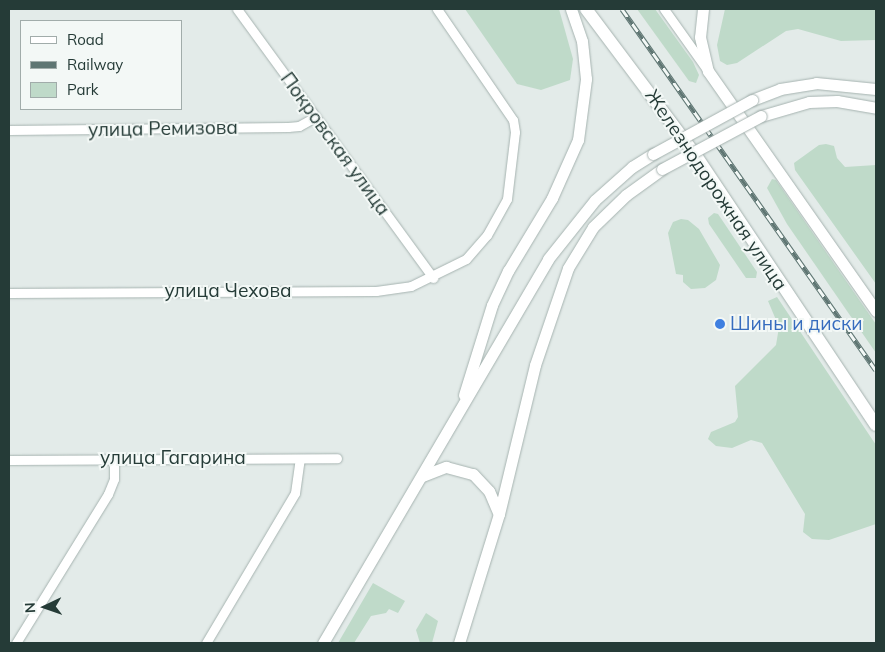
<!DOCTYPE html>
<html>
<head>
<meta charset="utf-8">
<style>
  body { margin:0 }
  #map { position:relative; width:885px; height:652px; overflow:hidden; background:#e3ebe9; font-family:Mulish,sans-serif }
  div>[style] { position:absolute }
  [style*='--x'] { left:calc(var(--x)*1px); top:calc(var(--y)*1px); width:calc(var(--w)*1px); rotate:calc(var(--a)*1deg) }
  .green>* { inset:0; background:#bfdac9 }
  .roads { filter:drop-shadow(0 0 1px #a6b3b0) drop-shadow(0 0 1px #a6b3b0) }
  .minor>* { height:9px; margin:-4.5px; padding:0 4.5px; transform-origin:4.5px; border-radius:4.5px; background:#fff }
  .tertiary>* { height:11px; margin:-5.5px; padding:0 5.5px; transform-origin:5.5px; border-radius:5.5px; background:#fff }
  .secondary>* { height:12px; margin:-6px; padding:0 6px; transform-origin:6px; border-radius:6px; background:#fff }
  .rail>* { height:5px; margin-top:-2.5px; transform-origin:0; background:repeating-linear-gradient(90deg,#f3f8f6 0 9px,#5f7673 0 18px); box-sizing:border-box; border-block:1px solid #5f7673 }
  .bridges { filter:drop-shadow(0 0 1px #a6b3b0) drop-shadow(0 0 1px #a6b3b0) }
  .tertiary-bridge>* { height:11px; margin:-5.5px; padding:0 5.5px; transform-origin:5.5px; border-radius:5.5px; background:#fff }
  .dots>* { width:14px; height:14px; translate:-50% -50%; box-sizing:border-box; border:2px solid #f3f8f6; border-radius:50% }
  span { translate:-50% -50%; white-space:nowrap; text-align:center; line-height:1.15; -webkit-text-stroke:4px #f3f8f6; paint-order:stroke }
  .street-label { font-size:19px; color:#253b37 }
  .shop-label { font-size:19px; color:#366cbe }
  .left { translate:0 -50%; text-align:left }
  .frame { position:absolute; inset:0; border:10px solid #253b37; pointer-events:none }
  .legend { position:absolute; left:20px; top:20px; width:162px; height:90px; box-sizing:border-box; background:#f3f8f6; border:1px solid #a1acaa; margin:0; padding:6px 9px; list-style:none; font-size:15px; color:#253b37 }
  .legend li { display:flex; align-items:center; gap:10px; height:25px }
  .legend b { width:25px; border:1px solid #a1acaa }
  .north { position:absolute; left:20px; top:582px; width:50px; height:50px; -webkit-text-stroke:4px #f3f8f6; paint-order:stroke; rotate:267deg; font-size:14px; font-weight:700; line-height:20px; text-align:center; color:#253b37 }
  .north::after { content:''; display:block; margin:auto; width:18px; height:22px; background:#253b37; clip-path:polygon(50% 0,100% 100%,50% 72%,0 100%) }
</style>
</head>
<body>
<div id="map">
  <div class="green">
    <div style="clip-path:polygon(465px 9px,559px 9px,573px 59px,570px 80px,541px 90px,517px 84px)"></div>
    <div style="clip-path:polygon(637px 9px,655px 9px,693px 62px,699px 75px,696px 83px,689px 81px)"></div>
    <div style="clip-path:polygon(725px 9px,876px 9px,876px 40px,841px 41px,798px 29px,786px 31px,737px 63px,727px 65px,720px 61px,717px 45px)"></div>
    <div style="clip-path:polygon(826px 144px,834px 146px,837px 158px,845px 167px,876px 165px,876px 284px,795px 170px,794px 163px,819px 145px)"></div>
    <div style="clip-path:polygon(772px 179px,776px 180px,876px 324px,876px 353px,787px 224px,767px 188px)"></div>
    <div style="clip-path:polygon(714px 213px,718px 214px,757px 272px,756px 278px,746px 278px,709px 224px,708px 218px)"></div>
    <div style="clip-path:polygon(681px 219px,688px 220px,699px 229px,720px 265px,716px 280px,705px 288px,691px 289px,683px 282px,683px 275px,676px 274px,668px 233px,673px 222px)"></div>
    <div style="clip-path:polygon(777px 297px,876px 445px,876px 524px,829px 540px,812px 539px,803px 532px,805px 514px,762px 443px,751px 440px,732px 448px,716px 446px,708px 439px,711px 432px,735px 422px,738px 417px,735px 386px,776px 345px,779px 327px,768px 301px)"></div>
    <div style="clip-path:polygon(373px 583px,405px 601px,398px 613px,389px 609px,386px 613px,371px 616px,354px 643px,338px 643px)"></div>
    <div style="clip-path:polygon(426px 613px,438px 621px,432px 643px,420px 643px,416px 630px)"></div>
  </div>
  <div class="roads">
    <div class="minor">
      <div style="--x:237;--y:9;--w:333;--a:53.9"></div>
      <div style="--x:664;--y:9;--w:72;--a:54.6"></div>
      <div style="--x:9;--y:130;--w:279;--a:-0.6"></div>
      <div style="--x:288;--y:127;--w:11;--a:-5"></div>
      <div style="--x:299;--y:126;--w:18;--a:-29"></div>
      <div style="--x:9;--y:293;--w:367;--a:-0.3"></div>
      <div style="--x:376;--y:291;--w:35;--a:-8"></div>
      <div style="--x:411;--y:286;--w:61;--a:-26.1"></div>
      <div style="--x:466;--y:259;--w:32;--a:-49"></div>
      <div style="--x:487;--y:235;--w:41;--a:-60.9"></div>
      <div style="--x:507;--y:199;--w:67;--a:-83.2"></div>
      <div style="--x:515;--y:132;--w:12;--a:-99"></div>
      <div style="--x:513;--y:120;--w:135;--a:-124.4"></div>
      <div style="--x:9;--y:460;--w:328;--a:-0.3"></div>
      <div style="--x:16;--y:643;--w:175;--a:-58.3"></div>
      <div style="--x:108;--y:494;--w:16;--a:-68"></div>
      <div style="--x:114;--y:479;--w:20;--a:-90"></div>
      <div style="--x:206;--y:643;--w:174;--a:-59.3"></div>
      <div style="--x:295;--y:493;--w:34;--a:-82"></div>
    </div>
    <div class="tertiary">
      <div style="--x:703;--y:9;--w:28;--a:96"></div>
      <div style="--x:700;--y:37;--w:35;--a:77"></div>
      <div style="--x:708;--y:71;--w:293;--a:55"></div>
      <div style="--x:752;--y:100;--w:30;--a:-21"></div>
      <div style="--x:780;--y:89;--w:36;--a:-9"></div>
      <div style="--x:816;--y:83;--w:60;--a:5.7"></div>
      <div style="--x:761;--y:116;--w:50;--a:-16.3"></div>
      <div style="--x:809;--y:102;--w:28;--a:-2"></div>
      <div style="--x:837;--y:101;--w:40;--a:10"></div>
      <div style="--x:464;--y:395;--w:94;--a:-72.7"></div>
      <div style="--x:492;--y:305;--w:38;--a:-65"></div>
      <div style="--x:508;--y:271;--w:85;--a:-58.9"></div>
      <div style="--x:552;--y:198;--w:64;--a:-65.9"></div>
      <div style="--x:578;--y:140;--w:62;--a:-82.5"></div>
      <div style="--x:586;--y:79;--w:38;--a:-96"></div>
      <div style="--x:582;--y:41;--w:34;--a:-109"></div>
      <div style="--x:422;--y:476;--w:26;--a:-21"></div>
      <div style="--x:446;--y:467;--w:28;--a:15"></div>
      <div style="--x:473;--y:474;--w:23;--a:47"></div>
      <div style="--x:489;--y:491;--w:25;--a:67"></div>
      <div style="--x:323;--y:643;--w:445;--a:-59.6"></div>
      <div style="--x:548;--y:259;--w:75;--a:-51.5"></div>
      <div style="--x:595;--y:200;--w:50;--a:-41.7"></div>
      <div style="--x:632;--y:167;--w:25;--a:-32"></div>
      <div style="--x:459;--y:643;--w:135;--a:-72.8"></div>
      <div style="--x:499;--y:514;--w:153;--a:-76.4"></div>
      <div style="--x:535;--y:365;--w:102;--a:-71.2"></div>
      <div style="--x:568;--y:268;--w:48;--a:-58.6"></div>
      <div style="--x:593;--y:227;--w:46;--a:-44.1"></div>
      <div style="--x:626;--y:195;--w:44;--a:-35.8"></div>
    </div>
    <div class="secondary">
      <div style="--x:586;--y:9;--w:185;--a:53.1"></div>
      <div style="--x:697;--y:157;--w:322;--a:56.3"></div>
    </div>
  </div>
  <div class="rail">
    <div style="--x:622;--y:9;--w:441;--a:54.9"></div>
  </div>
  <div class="bridges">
    <div class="tertiary-bridge">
      <div style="--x:653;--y:154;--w:113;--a:-28.6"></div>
      <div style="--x:662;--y:169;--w:112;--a:-28.2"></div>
    </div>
  </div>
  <div class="dots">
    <div style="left:720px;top:324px;background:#3f7fe0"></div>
  </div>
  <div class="street-label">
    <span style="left:163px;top:129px;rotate:-1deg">улица Ремизова</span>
    <span style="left:335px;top:144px;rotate:54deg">Покровская улица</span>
    <span style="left:716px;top:190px;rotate:56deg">Железнодорожная улица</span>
    <span style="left:228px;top:291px">улица Чехова</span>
    <span style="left:173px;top:458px">улица Гагарина</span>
  </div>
  <div class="shop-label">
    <span class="left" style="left:730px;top:324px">Шины и диски</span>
  </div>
  <div class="frame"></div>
  <ul class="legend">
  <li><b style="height:6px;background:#fff"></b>Road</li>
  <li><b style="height:6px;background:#5f7673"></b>Railway</li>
  <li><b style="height:14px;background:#bfdac9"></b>Park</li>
  </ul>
  <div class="north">N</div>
</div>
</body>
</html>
